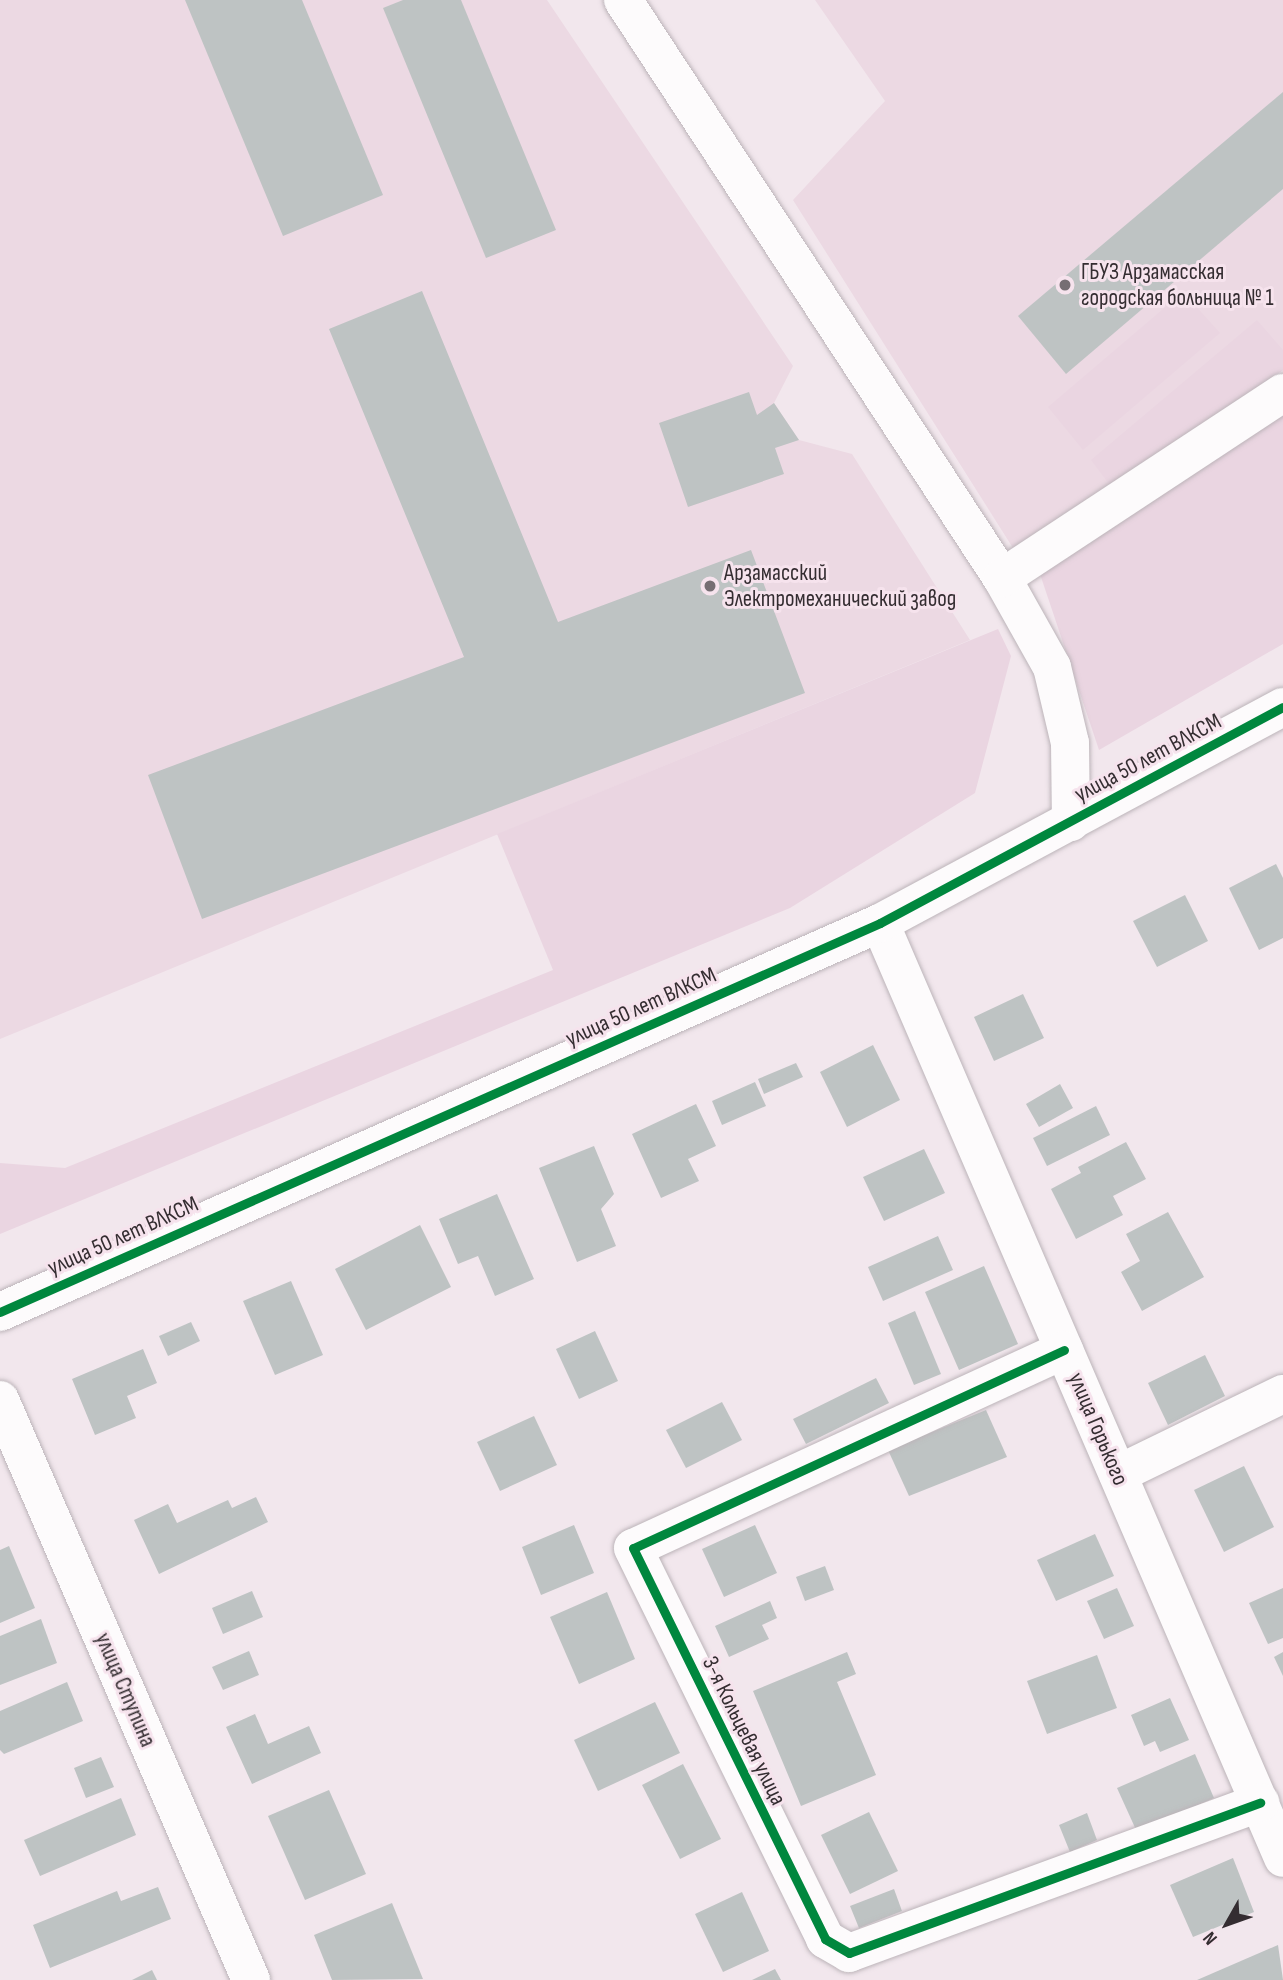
<!DOCTYPE html>
<html>
<head>
<meta charset="utf-8">
<style>
  body { margin:0 }
  #map { position:relative; width:1283px; height:1980px; overflow:hidden; background:#f2e7ed; font-family:"Sofia Sans Condensed",sans-serif }
  div>[style] { position:absolute }
  [style*='--x'] { left:calc(var(--x)*1px); top:calc(var(--y)*1px); width:calc(var(--w)*1px); rotate:calc(var(--a)*1deg) }
  .built>* { inset:0; background:#ecd9e3 }
  .green>* { inset:0; background:#ead5e1 }
  .building>* { inset:0; background:#bec3c3 }
  .roads { filter:drop-shadow(0 0 2px #bcb4b9) drop-shadow(0 0 2px #bcb4b9) }
  .minor>* { height:38px; margin:-19px; padding:0 19px; transform-origin:19px; border-radius:19px; background:#fdfbfc }
  .cycleway>* { height:9px; margin:-4.5px; padding:0 4.5px; transform-origin:4.5px; border-radius:4.5px; background:#00873e }
  .dots>* { width:19px; height:19px; translate:-50% -50%; box-sizing:border-box; border:4px solid #f6e3ed; border-radius:50% }
  span { translate:-50% -50%; white-space:nowrap; text-align:center; line-height:1.15; -webkit-text-stroke:6px #f6e3ed; paint-order:stroke }
  .poi-label { font-size:23px; color:#342d31 }
  .left { translate:0 -50%; text-align:left }
  .street-label { font-size:23px; color:#342d31 }
  .north { position:absolute; left:1192px; top:1889px; width:70px; height:70px; -webkit-text-stroke:5px #f6e3ed; paint-order:stroke; rotate:230deg; font-size:19px; font-weight:700; line-height:28px; text-align:center; color:#342d31 }
  .north::after { content:''; display:block; margin:auto; width:24px; height:32px; background:#342d31; clip-path:polygon(50% 0,100% 100%,50% 72%,0 100%) }
</style>
</head>
<body>
<div id="map">
  <div class="built">
    <div style="clip-path:polygon(0 0,547px 0,793px 366px,774px 403px,799px 440px,852px 454px,970px 640px,0 1039px)"></div>
    <div style="clip-path:polygon(815px 0,1283px 0,1283px 370px,1013px 548px,793px 200px,885px 101px)"></div>
  </div>
  <div class="green">
    <div style="clip-path:polygon(1183px 292px,1220px 333px,1083px 450px,1048px 407px)"></div>
    <div style="clip-path:polygon(1257px 320px,1283px 350px,1283px 370px,1109px 484px,1091px 460px)"></div>
    <div style="clip-path:polygon(1283px 406px,1283px 644px,1099px 750px,1039px 571px)"></div>
    <div style="clip-path:polygon(998px 629px,1011px 656px,975px 793px,790px 908px,0 1234px,0 1163px,65px 1168px,553px 970px,497px 834px)"></div>
  </div>
  <div class="building">
    <div style="clip-path:polygon(185px 0,302px 0,383px 195px,283px 236px)"></div>
    <div style="clip-path:polygon(403px 0,461px 0,556px 230px,486px 258px,383px 8px)"></div>
    <div style="clip-path:polygon(1283px 92px,1283px 189px,1066px 374px,1018px 316px)"></div>
    <div style="clip-path:polygon(422px 291px,558px 622px,751px 550px,805px 693px,202px 919px,148px 775px,464px 657px,329px 329px)"></div>
    <div style="clip-path:polygon(749px 392px,757px 415px,774px 403px,799px 440px,775px 448px,784px 474px,688px 507px,659px 423px)"></div>
    <div style="clip-path:polygon(1276px 864px,1283px 878px,1283px 938px,1259px 950px,1229px 888px)"></div>
    <div style="clip-path:polygon(1185px 895px,1208px 941px,1157px 967px,1133px 921px)"></div>
    <div style="clip-path:polygon(1023px 994px,1044px 1038px,994px 1061px,974px 1017px)"></div>
    <div style="clip-path:polygon(873px 1045px,900px 1100px,847px 1127px,820px 1072px)"></div>
    <div style="clip-path:polygon(796px 1063px,803px 1077px,764px 1094px,758px 1079px)"></div>
    <div style="clip-path:polygon(755px 1082px,766px 1106px,722px 1125px,712px 1101px)"></div>
    <div style="clip-path:polygon(1060px 1084px,1073px 1108px,1039px 1127px,1026px 1104px)"></div>
    <div style="clip-path:polygon(696px 1104px,716px 1146px,688px 1159px,699px 1181px,661px 1198px,632px 1134px)"></div>
    <div style="clip-path:polygon(1096px 1106px,1110px 1135px,1047px 1166px,1033px 1138px)"></div>
    <div style="clip-path:polygon(1126px 1142px,1146px 1179px,1113px 1196px,1123px 1215px,1076px 1239px,1051px 1189px,1081px 1173px,1078px 1167px)"></div>
    <div style="clip-path:polygon(594px 1146px,614px 1194px,601px 1209px,616px 1246px,577px 1262px,539px 1168px)"></div>
    <div style="clip-path:polygon(924px 1149px,945px 1193px,884px 1221px,863px 1177px)"></div>
    <div style="clip-path:polygon(497px 1194px,534px 1279px,495px 1296px,478px 1256px,458px 1264px,439px 1219px)"></div>
    <div style="clip-path:polygon(1168px 1212px,1204px 1277px,1142px 1311px,1121px 1272px,1140px 1261px,1126px 1234px)"></div>
    <div style="clip-path:polygon(420px 1225px,451px 1287px,366px 1330px,335px 1269px)"></div>
    <div style="clip-path:polygon(938px 1236px,953px 1270px,883px 1301px,868px 1267px)"></div>
    <div style="clip-path:polygon(984px 1266px,1018px 1344px,959px 1370px,925px 1292px)"></div>
    <div style="clip-path:polygon(291px 1281px,323px 1355px,275px 1375px,243px 1301px)"></div>
    <div style="clip-path:polygon(915px 1311px,941px 1374px,914px 1385px,888px 1323px)"></div>
    <div style="clip-path:polygon(191px 1322px,200px 1341px,168px 1356px,159px 1336px)"></div>
    <div style="clip-path:polygon(595px 1331px,618px 1381px,579px 1399px,556px 1349px)"></div>
    <div style="clip-path:polygon(143px 1349px,157px 1383px,127px 1396px,136px 1418px,95px 1435px,72px 1379px)"></div>
    <div style="clip-path:polygon(1205px 1355px,1225px 1396px,1168px 1425px,1148px 1383px)"></div>
    <div style="clip-path:polygon(876px 1378px,889px 1403px,806px 1444px,793px 1419px)"></div>
    <div style="clip-path:polygon(722px 1402px,742px 1440px,686px 1468px,666px 1430px)"></div>
    <div style="clip-path:polygon(986px 1410px,1007px 1457px,909px 1496px,888px 1450px)"></div>
    <div style="clip-path:polygon(534px 1416px,557px 1465px,500px 1491px,477px 1442px)"></div>
    <div style="clip-path:polygon(1244px 1466px,1274px 1527px,1224px 1552px,1194px 1490px)"></div>
    <div style="clip-path:polygon(256px 1497px,268px 1522px,159px 1574px,134px 1520px,168px 1504px,177px 1523px,228px 1500px,232px 1508px)"></div>
    <div style="clip-path:polygon(574px 1525px,594px 1573px,541px 1595px,522px 1547px)"></div>
    <div style="clip-path:polygon(755px 1525px,777px 1573px,724px 1597px,702px 1549px)"></div>
    <div style="clip-path:polygon(1095px 1534px,1114px 1576px,1056px 1601px,1037px 1560px)"></div>
    <div style="clip-path:polygon(9px 1546px,35px 1608px,0 1623px,0 1550px)"></div>
    <div style="clip-path:polygon(825px 1566px,834px 1590px,805px 1601px,796px 1577px)"></div>
    <div style="clip-path:polygon(1117px 1588px,1134px 1626px,1104px 1639px,1087px 1601px)"></div>
    <div style="clip-path:polygon(1283px 1588px,1283px 1638px,1268px 1644px,1249px 1603px)"></div>
    <div style="clip-path:polygon(252px 1591px,263px 1617px,223px 1634px,212px 1608px)"></div>
    <div style="clip-path:polygon(607px 1592px,635px 1659px,579px 1684px,550px 1617px)"></div>
    <div style="clip-path:polygon(770px 1601px,777px 1618px,762px 1625px,769px 1639px,729px 1657px,715px 1626px)"></div>
    <div style="clip-path:polygon(41px 1619px,57px 1663px,0 1685px,0 1636px)"></div>
    <div style="clip-path:polygon(249px 1651px,259px 1675px,223px 1690px,212px 1667px)"></div>
    <div style="clip-path:polygon(847px 1652px,856px 1674px,837px 1682px,876px 1775px,801px 1806px,753px 1691px)"></div>
    <div style="clip-path:polygon(1283px 1652px,1283px 1676px,1274px 1657px)"></div>
    <div style="clip-path:polygon(1097px 1655px,1117px 1708px,1047px 1734px,1027px 1681px)"></div>
    <div style="clip-path:polygon(67px 1682px,83px 1721px,4px 1754px,0 1750px,0 1711px)"></div>
    <div style="clip-path:polygon(1170px 1698px,1189px 1740px,1160px 1752px,1155px 1741px,1144px 1746px,1131px 1715px)"></div>
    <div style="clip-path:polygon(655px 1702px,680px 1753px,598px 1791px,574px 1740px)"></div>
    <div style="clip-path:polygon(255px 1714px,268px 1744px,309px 1726px,321px 1753px,252px 1784px,226px 1727px)"></div>
    <div style="clip-path:polygon(1195px 1754px,1214px 1798px,1137px 1832px,1117px 1788px)"></div>
    <div style="clip-path:polygon(101px 1757px,114px 1787px,86px 1798px,74px 1768px)"></div>
    <div style="clip-path:polygon(683px 1764px,721px 1839px,680px 1859px,642px 1785px)"></div>
    <div style="clip-path:polygon(329px 1790px,366px 1874px,305px 1900px,268px 1816px)"></div>
    <div style="clip-path:polygon(121px 1798px,136px 1835px,40px 1876px,24px 1840px)"></div>
    <div style="clip-path:polygon(869px 1812px,898px 1871px,850px 1894px,821px 1835px)"></div>
    <div style="clip-path:polygon(1087px 1813px,1097px 1840px,1070px 1852px,1059px 1825px)"></div>
    <div style="clip-path:polygon(1233px 1858px,1254px 1912px,1193px 1937px,1170px 1885px)"></div>
    <div style="clip-path:polygon(158px 1887px,171px 1919px,50px 1968px,33px 1925px,117px 1891px,121px 1901px)"></div>
    <div style="clip-path:polygon(894px 1889px,902px 1911px,859px 1928px,850px 1906px)"></div>
    <div style="clip-path:polygon(742px 1892px,769px 1951px,723px 1972px,695px 1914px)"></div>
    <div style="clip-path:polygon(392px 1903px,423px 1979px,332px 1980px,314px 1935px)"></div>
    <div style="clip-path:polygon(1278px 1945px,1283px 1980px,1197px 1980px)"></div>
    <div style="clip-path:polygon(775px 1969px,781px 1980px,752px 1980px)"></div>
    <div style="clip-path:polygon(152px 1970px,157px 1980px,132px 1980px)"></div>
  </div>
  <div class="roads">
    <div class="minor">
      <div style="--x:623;--y:0;--w:691;--a:56.75"></div>
      <div style="--x:1002;--y:578;--w:102;--a:60.7"></div>
      <div style="--x:1052;--y:667;--w:78;--a:76.7"></div>
      <div style="--x:1070;--y:743;--w:79;--a:89.3"></div>
      <div style="--x:1002;--y:578;--w:336;--a:-33.4"></div>
      <div style="--x:880;--y:923;--w:1018;--a:66.68"></div>
      <div style="--x:0;--y:1312;--w:962;--a:-23.85"></div>
      <div style="--x:880;--y:923;--w:457;--a:-28.2"></div>
      <div style="--x:1064;--y:1350;--w:474;--a:155.3"></div>
      <div style="--x:633;--y:1548;--w:436;--a:63.8"></div>
      <div style="--x:825;--y:1939;--w:28;--a:30"></div>
      <div style="--x:849;--y:1953;--w:438;--a:-20.1"></div>
      <div style="--x:0;--y:1400;--w:632;--a:66.6"></div>
      <div style="--x:1118;--y:1474;--w:183;--a:-25.9"></div>
    </div>
  </div>
  <div class="cycleway">
    <div style="--x:0;--y:1312;--w:962;--a:-23.85"></div>
    <div style="--x:880;--y:923;--w:457;--a:-28.2"></div>
    <div style="--x:1064;--y:1350;--w:474;--a:155.3"></div>
    <div style="--x:633;--y:1548;--w:436;--a:63.8"></div>
    <div style="--x:825;--y:1939;--w:28;--a:30"></div>
    <div style="--x:849;--y:1953;--w:438;--a:-20.1"></div>
  </div>
  <div class="dots">
    <div style="left:1065px;top:285px;background:#766e73"></div>
    <div style="left:710px;top:586px;background:#766e73"></div>
  </div>
  <div class="poi-label">
    <span class="left" style="left:1081px;top:285px">ГБУЗ Арзамасская<br>городская больница № 1</span>
    <span class="left" style="left:724px;top:586px">Арзамасский<br>Электромеханический завод</span>
  </div>
  <div class="street-label">
    <span style="left:1148px;top:758px;rotate:-28deg">улица 50 лет ВЛКСМ</span>
    <span style="left:641px;top:1007px;rotate:-24deg">улица 50 лет ВЛКСМ</span>
    <span style="left:123px;top:1236px;rotate:-24deg">улица 50 лет ВЛКСМ</span>
    <span style="left:1098px;top:1429px;rotate:67deg">улица Горького</span>
    <span style="left:125px;top:1690px;rotate:67deg">улица Ступина</span>
    <span style="left:744px;top:1731px;rotate:64deg">3-я Кольцевая улица</span>
  </div>
  <div class="north">N</div>
</div>
</body>
</html>
